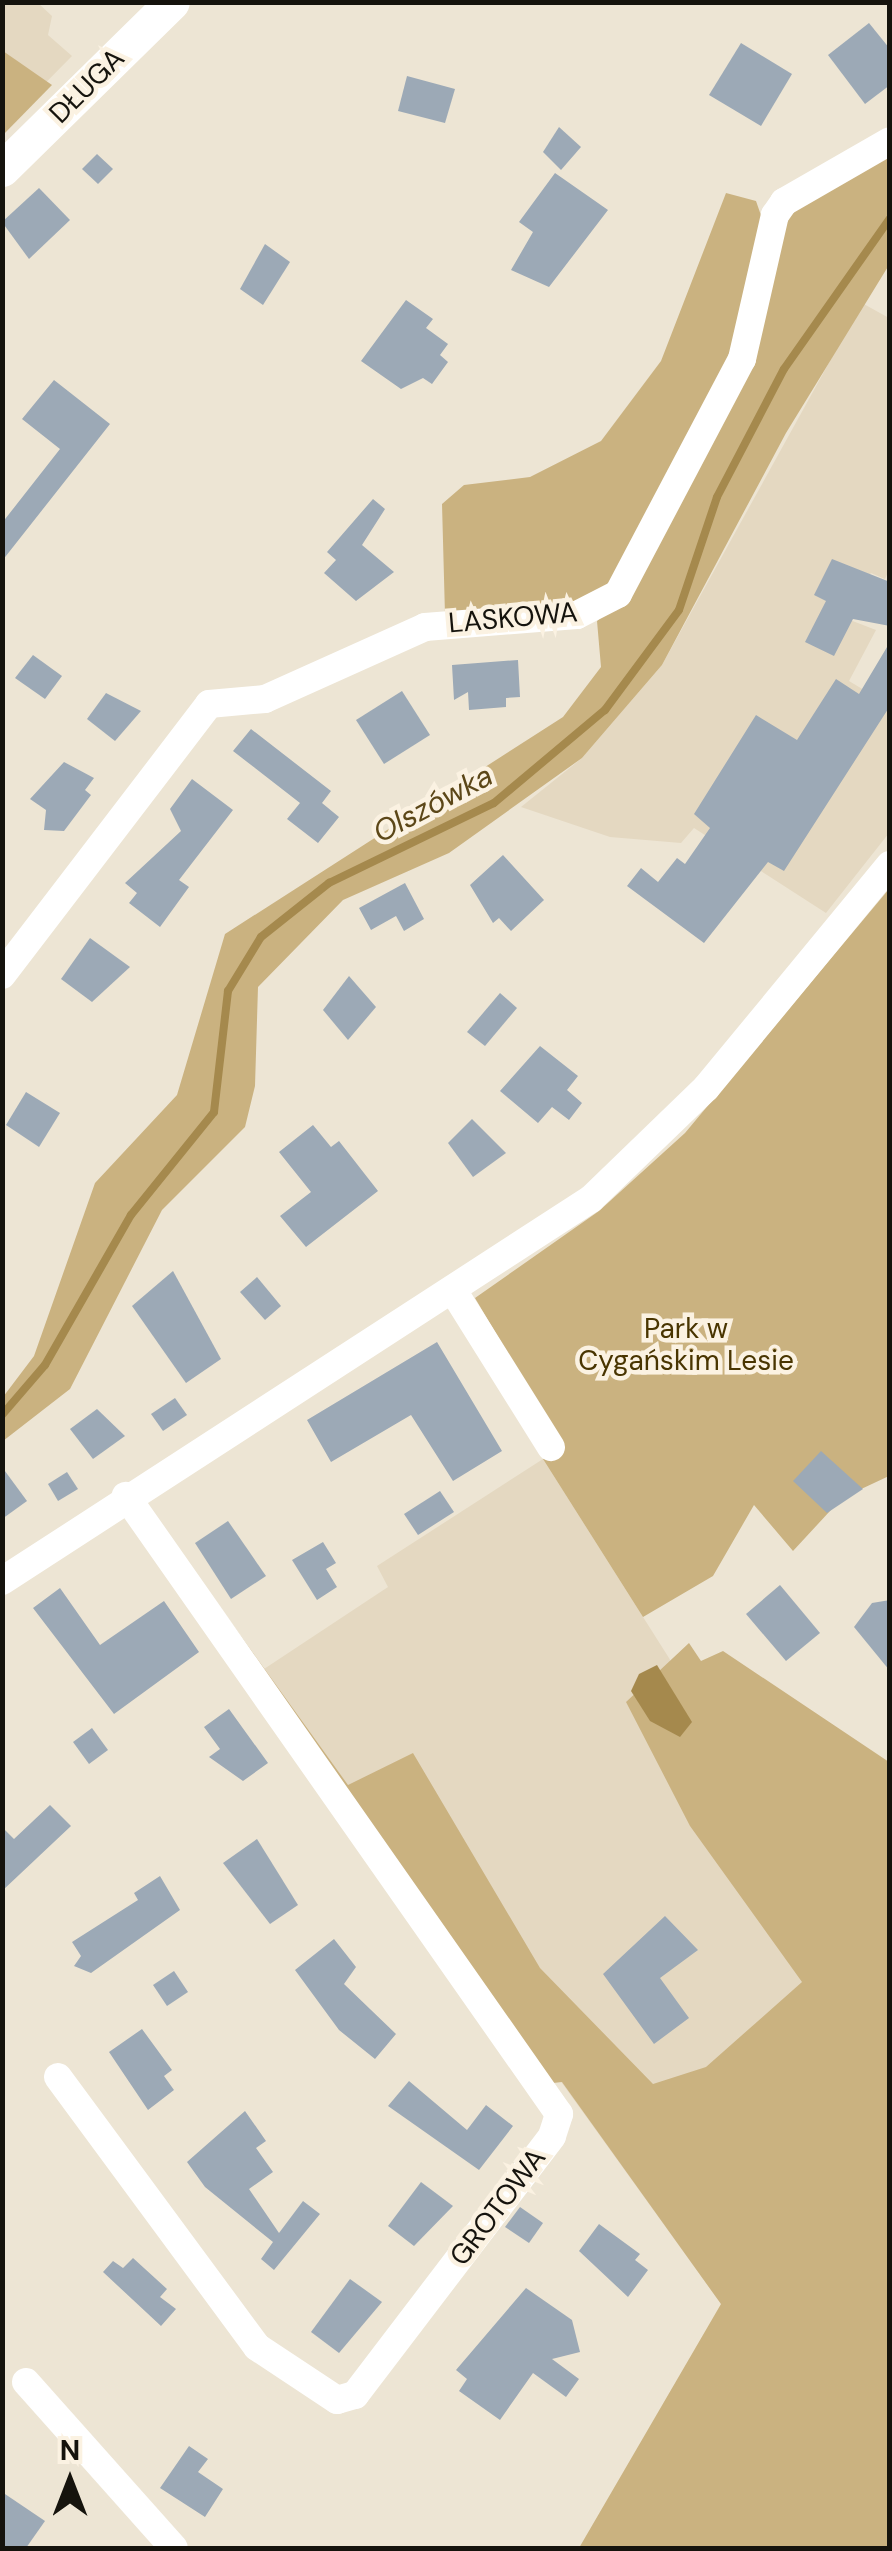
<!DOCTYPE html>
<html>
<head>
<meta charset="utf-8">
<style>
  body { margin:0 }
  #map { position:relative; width:892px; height:2551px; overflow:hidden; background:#ede5d4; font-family:"DM Sans",sans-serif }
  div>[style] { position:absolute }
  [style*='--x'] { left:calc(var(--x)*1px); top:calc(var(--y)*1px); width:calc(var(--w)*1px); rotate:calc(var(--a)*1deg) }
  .built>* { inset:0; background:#e4d8c1 }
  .green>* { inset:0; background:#cab280 }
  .water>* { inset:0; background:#a5894d }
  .stream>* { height:8px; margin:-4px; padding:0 4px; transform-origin:4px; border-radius:4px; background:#a5894d }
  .building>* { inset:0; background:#9ca9b6 }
  .minor>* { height:28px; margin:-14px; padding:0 14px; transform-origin:14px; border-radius:14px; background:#fff }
  .tertiary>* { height:35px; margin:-17.5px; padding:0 17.5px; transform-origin:17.5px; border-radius:17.5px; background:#fff }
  span { translate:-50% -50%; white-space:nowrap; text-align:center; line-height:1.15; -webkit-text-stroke:9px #fbf2e2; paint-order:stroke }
  .street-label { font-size:28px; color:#15130d }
  .park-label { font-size:28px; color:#493501 }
  .water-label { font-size:30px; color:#5c4718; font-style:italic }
  .frame { position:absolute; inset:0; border:5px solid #15130d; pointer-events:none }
  .north { position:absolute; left:20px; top:2431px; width:100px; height:100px; -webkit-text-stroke:8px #fbf2e2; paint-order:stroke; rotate:0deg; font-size:28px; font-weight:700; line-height:40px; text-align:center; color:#15130d }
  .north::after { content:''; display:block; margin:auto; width:35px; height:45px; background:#15130d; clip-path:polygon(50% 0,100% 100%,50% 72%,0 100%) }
</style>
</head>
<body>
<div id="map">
  <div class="built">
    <div style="clip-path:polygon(3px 3px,38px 3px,52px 16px,48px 35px,72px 56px,3px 126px)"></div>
    <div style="clip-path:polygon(862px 303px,889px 318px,889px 570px,885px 579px,871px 573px,837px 615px,876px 630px,849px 681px,889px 705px,889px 833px,826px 913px,694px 828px,681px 843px,610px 837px,521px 807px,582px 758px,662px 665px)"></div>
    <div style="clip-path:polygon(543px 1459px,669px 1658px,819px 1946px,721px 2304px,264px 1669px,388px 1587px,377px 1566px)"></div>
  </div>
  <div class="green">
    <div style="clip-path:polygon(3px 51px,52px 85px,3px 135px)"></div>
    <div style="clip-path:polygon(889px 150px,889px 265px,786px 433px,662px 665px,582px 758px,449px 853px,343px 900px,258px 987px,255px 1086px,245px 1127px,162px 1210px,70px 1389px,3px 1441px,3px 1397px,34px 1356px,95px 1183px,177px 1095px,225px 934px,563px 717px,601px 667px,597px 621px,632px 590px,790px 209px)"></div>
    <div style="clip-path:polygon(726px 193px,756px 201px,765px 227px,737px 357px,619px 579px,592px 603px,445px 615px,442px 504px,464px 485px,530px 477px,601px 441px,661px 361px)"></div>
    <div style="clip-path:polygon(889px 889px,889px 1476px,842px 1498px,793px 1551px,754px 1505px,713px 1576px,643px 1617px,543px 1459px,563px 1447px,475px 1298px,599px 1211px,685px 1133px)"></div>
    <div style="clip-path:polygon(192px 1568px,348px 1785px,413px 1753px,540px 1968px,653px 2084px,706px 2067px,802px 1982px,690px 1826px,626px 1702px,689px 1643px,701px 1661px,723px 1651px,889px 1762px,889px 2548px,579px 2548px,721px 2304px,562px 2082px,553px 2083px)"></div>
  </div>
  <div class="water">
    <div style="clip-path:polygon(657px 1665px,692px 1722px,680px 1737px,650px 1721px,631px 1691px,639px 1674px)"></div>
  </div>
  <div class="stream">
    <div style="--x:2;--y:1415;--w:66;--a:-49.3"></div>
    <div style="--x:45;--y:1365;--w:173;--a:-60.2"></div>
    <div style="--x:131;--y:1215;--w:132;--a:-51.1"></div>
    <div style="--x:214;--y:1112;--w:122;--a:-83.4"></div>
    <div style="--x:228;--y:991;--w:63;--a:-58.6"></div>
    <div style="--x:261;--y:937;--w:87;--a:-38.5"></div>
    <div style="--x:329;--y:883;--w:183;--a:-25.9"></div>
    <div style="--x:494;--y:803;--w:145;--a:-40"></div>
    <div style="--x:605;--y:710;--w:124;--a:-53.5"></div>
    <div style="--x:679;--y:610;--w:119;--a:-71.4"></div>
    <div style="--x:717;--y:497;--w:144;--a:-62.4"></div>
    <div style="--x:784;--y:369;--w:184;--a:-54.9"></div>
  </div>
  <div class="building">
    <div style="clip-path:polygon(869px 23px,890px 49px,890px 85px,865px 104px,828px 55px)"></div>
    <div style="clip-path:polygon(741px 43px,792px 74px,761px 126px,709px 95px)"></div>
    <div style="clip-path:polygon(407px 76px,455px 89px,445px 123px,398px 111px)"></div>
    <div style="clip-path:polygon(559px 127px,581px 147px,561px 170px,543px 152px)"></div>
    <div style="clip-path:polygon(97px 154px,113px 169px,98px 184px,82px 169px)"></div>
    <div style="clip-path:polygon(555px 173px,608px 210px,549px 287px,511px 270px,533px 232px,519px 222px)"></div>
    <div style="clip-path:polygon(39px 188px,70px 220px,29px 259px,2px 222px)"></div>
    <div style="clip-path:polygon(265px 244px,290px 262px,263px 305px,240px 289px)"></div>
    <div style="clip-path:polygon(406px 300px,433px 319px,426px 328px,448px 344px,440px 355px,448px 362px,432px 384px,423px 378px,401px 389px,361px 361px)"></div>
    <div style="clip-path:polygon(54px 380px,110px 424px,2px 561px,2px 523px,60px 449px,22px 419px)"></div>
    <div style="clip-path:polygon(373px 499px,385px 509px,362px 545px,394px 572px,356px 601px,324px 573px,336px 560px,327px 552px)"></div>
    <div style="clip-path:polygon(832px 559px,890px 582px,890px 626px,853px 619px,834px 656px,805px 642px,826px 601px,814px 595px)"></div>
    <div style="clip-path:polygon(890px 642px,890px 706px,784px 871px,768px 862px,704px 943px,627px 886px,641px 868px,658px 882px,677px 858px,685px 864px,710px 828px,694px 814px,756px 715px,797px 740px,836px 679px,859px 694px)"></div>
    <div style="clip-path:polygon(33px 655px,62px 676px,45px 699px,15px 678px)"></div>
    <div style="clip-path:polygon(518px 660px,520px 697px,506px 698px,506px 707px,469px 710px,468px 692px,454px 700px,452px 665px)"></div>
    <div style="clip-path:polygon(402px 691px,430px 735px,384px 764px,356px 720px)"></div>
    <div style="clip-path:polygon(106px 693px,141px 711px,115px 741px,87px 719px)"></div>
    <div style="clip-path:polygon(251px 729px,331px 791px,322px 803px,339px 817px,318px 843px,287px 819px,300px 803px,233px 751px)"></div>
    <div style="clip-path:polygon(64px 762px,94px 778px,85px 790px,91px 795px,64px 831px,44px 830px,46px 810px,30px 799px)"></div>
    <div style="clip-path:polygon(192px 779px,233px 810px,179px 880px,189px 887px,160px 927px,129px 903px,137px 893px,125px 883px,181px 831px,170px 809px)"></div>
    <div style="clip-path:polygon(503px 855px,544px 900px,511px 931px,499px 918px,493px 923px,470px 885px)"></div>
    <div style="clip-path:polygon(405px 883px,424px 919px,404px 931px,396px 916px,371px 930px,359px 908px)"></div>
    <div style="clip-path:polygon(90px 938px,130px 967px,92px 1002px,61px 979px)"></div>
    <div style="clip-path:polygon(349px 976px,376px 1007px,348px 1040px,323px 1010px)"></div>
    <div style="clip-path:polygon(500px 993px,517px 1008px,485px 1046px,467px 1032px)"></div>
    <div style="clip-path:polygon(540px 1046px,578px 1076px,567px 1090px,582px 1103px,569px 1120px,552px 1107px,538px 1123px,500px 1091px)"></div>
    <div style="clip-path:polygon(26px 1092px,60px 1113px,39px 1147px,6px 1125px)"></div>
    <div style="clip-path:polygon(472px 1119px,506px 1153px,473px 1177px,448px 1143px)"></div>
    <div style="clip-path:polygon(313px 1125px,331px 1147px,339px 1141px,378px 1191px,306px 1247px,280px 1216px,311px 1192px,279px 1152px)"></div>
    <div style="clip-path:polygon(173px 1271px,221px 1359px,186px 1383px,132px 1306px)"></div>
    <div style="clip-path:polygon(257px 1277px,281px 1306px,265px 1320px,240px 1292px)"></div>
    <div style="clip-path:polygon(437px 1342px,502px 1451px,453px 1481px,411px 1415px,331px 1462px,307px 1420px)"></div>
    <div style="clip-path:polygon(175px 1398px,187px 1415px,163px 1431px,151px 1414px)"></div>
    <div style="clip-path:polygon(97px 1409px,125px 1436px,93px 1459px,70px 1429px)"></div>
    <div style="clip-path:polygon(821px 1451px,863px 1489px,827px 1513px,793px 1481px)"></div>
    <div style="clip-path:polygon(2px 1467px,27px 1501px,2px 1519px)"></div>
    <div style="clip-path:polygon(67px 1472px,78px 1489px,58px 1501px,48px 1484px)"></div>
    <div style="clip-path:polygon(440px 1491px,454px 1512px,418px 1535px,404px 1514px)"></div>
    <div style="clip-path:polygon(228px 1521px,266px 1576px,231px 1599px,195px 1543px)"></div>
    <div style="clip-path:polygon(323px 1542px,336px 1563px,326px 1569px,337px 1587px,317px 1600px,292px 1560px)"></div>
    <div style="clip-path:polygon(780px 1585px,820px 1633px,786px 1661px,746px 1614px)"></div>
    <div style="clip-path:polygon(60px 1588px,100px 1645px,164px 1601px,199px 1652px,114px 1714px,33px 1608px)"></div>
    <div style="clip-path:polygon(890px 1600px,890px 1671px,854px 1627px,872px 1603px)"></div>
    <div style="clip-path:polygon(229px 1709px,268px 1763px,243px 1781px,209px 1757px,220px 1749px,204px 1727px)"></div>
    <div style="clip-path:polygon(92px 1728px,108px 1750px,89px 1764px,73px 1742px)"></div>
    <div style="clip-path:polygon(50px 1805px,71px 1826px,2px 1891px,2px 1827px,14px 1839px)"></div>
    <div style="clip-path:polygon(257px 1839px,298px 1905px,270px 1924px,223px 1863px)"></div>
    <div style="clip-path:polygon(160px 1876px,180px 1910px,91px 1973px,74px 1966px,81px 1956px,72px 1942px,138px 1900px,134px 1893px)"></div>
    <div style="clip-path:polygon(665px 1916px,698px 1950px,660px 1978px,689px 2018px,654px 2044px,603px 1974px)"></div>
    <div style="clip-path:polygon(334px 1939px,356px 1967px,344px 1984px,396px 2034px,375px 2059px,339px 2030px,295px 1970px)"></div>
    <div style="clip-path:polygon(174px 1971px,188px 1992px,167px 2006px,153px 1985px)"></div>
    <div style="clip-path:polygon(142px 2029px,172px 2070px,164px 2076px,174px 2090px,148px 2110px,109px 2052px)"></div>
    <div style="clip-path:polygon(409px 2081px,467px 2130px,486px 2105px,513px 2126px,479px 2170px,388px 2106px)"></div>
    <div style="clip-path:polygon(245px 2111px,266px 2141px,256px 2148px,273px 2172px,249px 2189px,279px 2233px,303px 2201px,320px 2214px,274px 2270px,261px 2259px,273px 2242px,205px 2187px,187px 2162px)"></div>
    <div style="clip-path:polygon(421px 2182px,453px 2206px,414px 2246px,388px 2226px)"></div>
    <div style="clip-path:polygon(520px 2207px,543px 2223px,529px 2243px,505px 2227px)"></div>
    <div style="clip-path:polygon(599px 2224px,640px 2254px,635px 2260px,648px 2270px,628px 2297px,579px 2251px)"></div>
    <div style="clip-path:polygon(133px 2258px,167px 2289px,160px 2297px,176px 2309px,161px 2326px,103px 2272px,113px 2261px,123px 2268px)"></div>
    <div style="clip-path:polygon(350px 2279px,382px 2302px,339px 2353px,311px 2332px)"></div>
    <div style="clip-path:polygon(526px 2288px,572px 2320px,580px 2352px,552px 2359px,579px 2379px,566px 2397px,533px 2373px,500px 2420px,459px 2391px,467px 2379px,456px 2370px)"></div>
    <div style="clip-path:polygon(189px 2446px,208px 2459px,198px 2472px,223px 2489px,205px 2517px,160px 2488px)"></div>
    <div style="clip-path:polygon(2px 2492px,45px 2521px,26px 2548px,2px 2548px)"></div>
  </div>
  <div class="minor">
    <div style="--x:2;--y:975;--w:341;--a:-52.6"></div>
    <div style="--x:209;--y:704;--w:56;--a:-5.1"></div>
    <div style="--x:265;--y:699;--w:175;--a:-24.2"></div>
    <div style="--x:425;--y:627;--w:152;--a:-4.5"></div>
    <div style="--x:577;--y:615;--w:46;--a:-27.1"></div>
    <div style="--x:618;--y:594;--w:266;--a:-62.2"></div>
    <div style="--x:742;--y:359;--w:148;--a:-77.1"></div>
    <div style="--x:775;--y:215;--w:16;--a:-55"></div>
    <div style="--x:784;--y:202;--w:122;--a:-29.9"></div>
    <div style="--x:454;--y:1292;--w:183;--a:58"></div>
    <div style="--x:2;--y:1581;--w:702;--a:-32.97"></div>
    <div style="--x:591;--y:1199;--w:160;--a:-44"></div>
    <div style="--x:706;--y:1088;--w:289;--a:-50.5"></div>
    <div style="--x:58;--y:2077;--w:335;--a:53.6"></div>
    <div style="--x:257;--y:2347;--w:96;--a:33.5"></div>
    <div style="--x:337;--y:2400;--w:19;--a:-16"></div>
    <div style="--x:355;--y:2395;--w:325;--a:-52.7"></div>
    <div style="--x:552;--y:2136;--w:23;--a:-72"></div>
    <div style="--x:559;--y:2114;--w:755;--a:-125.02"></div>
    <div style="--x:26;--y:2382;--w:222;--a:48.3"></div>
  </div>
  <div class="tertiary">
    <div style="--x:2;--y:169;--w:238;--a:-44.5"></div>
  </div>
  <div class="street-label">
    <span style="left:87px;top:86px;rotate:-45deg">DŁUGA</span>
    <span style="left:513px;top:618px;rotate:-5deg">LASKOWA</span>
    <span style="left:498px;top:2207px;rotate:-53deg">GROTOWA</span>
  </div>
  <div class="park-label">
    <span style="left:686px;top:1345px">Park w<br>Cygańskim Lesie</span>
  </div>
  <div class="water-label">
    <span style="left:433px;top:804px;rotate:-28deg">Olszówka</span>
  </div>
  <div class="frame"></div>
  <div class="north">N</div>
</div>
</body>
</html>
